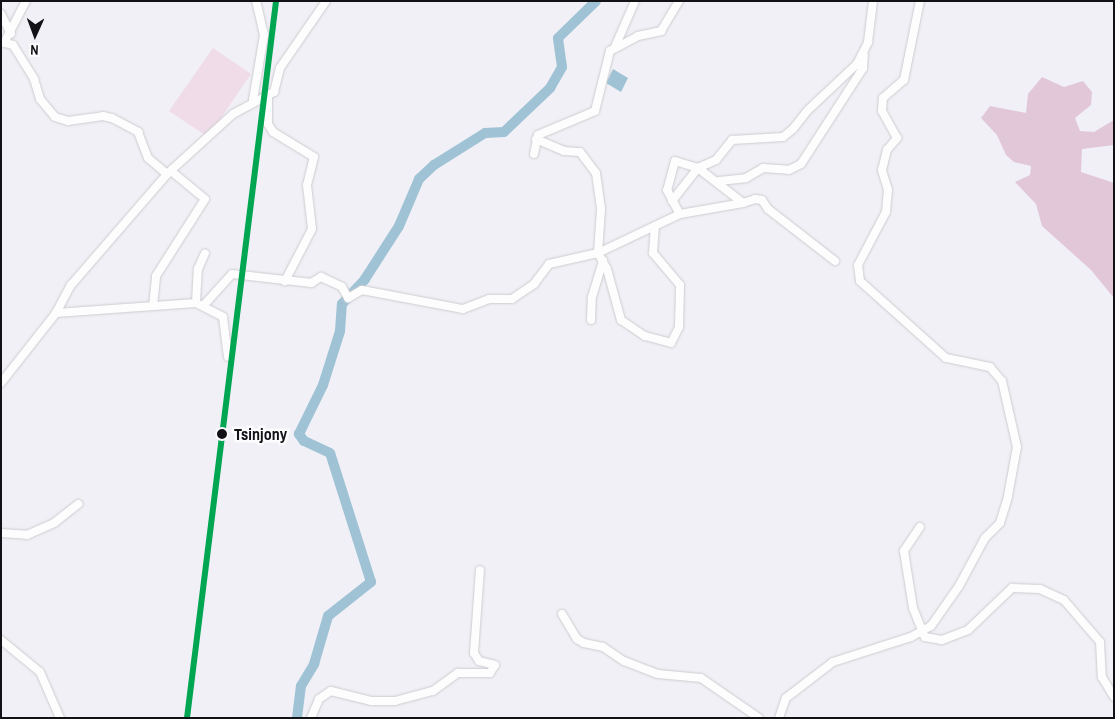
<!DOCTYPE html>
<html>
<head>
<meta charset="utf-8">
<style>
  body { margin:0 }
  #map { position:relative; width:1115px; height:719px; overflow:hidden; background:#f0f0f6; font-family:"Archivo Narrow",sans-serif }
  div>[style] { position:absolute }
  [style*='--x'] { left:calc(var(--x)*1px); top:calc(var(--y)*1px); width:calc(var(--w)*1px); rotate:calc(var(--a)*1deg) }
  .green>* { inset:0; background:#efdce8 }
  .forest>* { inset:0; background:#e1c7d8 }
  .water>* { inset:0; background:#9fc2d5 }
  .river>* { height:10px; margin:-5px; padding:0 5px; transform-origin:5px; border-radius:5px; background:#9fc2d5 }
  .roads { filter:drop-shadow(0 0 1px #ccccd0) drop-shadow(0 0 1px #ccccd0) }
  .minor>* { height:8px; margin:-4px; padding:0 4px; transform-origin:4px; border-radius:4px; background:#fdfdfe }
  .rail-1>* { height:6px; margin:-3px; padding:0 3px; transform-origin:3px; border-radius:3px; background:#00a651 }
  .dots>* { width:14px; height:14px; translate:-50% -50%; box-sizing:border-box; border:2px solid #fcfcfe; border-radius:50% }
  span { translate:-50% -50%; white-space:nowrap; text-align:center; line-height:1.15; -webkit-text-stroke:5px #fcfcfe; paint-order:stroke }
  .stop-label { font-size:16px; color:#121216; font-weight:700 }
  .left { translate:0 -50%; text-align:left }
  .frame { position:absolute; inset:0; border:2px solid #121216; pointer-events:none }
  .north { position:absolute; left:10px; top:10px; width:50px; height:50px; -webkit-text-stroke:4px #fcfcfe; paint-order:stroke; rotate:182deg; font-size:14px; font-weight:700; line-height:20px; text-align:center; color:#121216 }
  .north::after { content:''; display:block; margin:auto; width:18px; height:22px; background:#121216; clip-path:polygon(50% 0,100% 100%,50% 72%,0 100%) }
</style>
</head>
<body>
<div id="map">
  <div class="green">
    <div style="clip-path:polygon(213px 48px,251px 74px,208px 137px,169px 111px)"></div>
  </div>
  <div class="forest">
    <div style="clip-path:polygon(1042px 77px,1064px 87px,1083px 81px,1092px 92px,1091px 105px,1075px 118px,1080px 131px,1094px 132px,1114px 120px,1114px 145px,1082px 149px,1081px 172px,1114px 183px,1114px 298px,1091px 270px,1042px 226px,1036px 204px,1015px 182px,1030px 175px,1031px 166px,1014px 162px,1006px 155px,997px 135px,981px 118px,990px 106px,1026px 113px,1028px 94px)"></div>
  </div>
  <div class="water">
    <div style="clip-path:polygon(613px 69px,628px 78px,621px 92px,606px 83px)"></div>
  </div>
  <div class="river">
    <div style="--x:297;--y:718;--w:32;--a:-83"></div>
    <div style="--x:301;--y:686;--w:26;--a:-59"></div>
    <div style="--x:314;--y:664;--w:50;--a:-73.7"></div>
    <div style="--x:328;--y:616;--w:55;--a:-38.3"></div>
    <div style="--x:371;--y:582;--w:135;--a:-107.6"></div>
    <div style="--x:330;--y:453;--w:29;--a:-155"></div>
    <div style="--x:304;--y:441;--w:9;--a:-126"></div>
    <div style="--x:299;--y:434;--w:55;--a:-63.9"></div>
    <div style="--x:323;--y:385;--w:57;--a:-72.5"></div>
    <div style="--x:340;--y:331;--w:27;--a:-86"></div>
    <div style="--x:342;--y:304;--w:34;--a:-47"></div>
    <div style="--x:365;--y:279;--w:63;--a:-57.3"></div>
    <div style="--x:399;--y:226;--w:51;--a:-66.9"></div>
    <div style="--x:419;--y:179;--w:21;--a:-43"></div>
    <div style="--x:434;--y:165;--w:60;--a:-32.1"></div>
    <div style="--x:485;--y:133;--w:19;--a:-3"></div>
    <div style="--x:504;--y:132;--w:64;--a:-43.7"></div>
    <div style="--x:550;--y:88;--w:24;--a:-60"></div>
    <div style="--x:562;--y:67;--w:29;--a:-98"></div>
    <div style="--x:558;--y:38;--w:53;--a:-44.2"></div>
  </div>
  <div class="roads">
    <div class="minor">
      <div style="--x:1;--y:14;--w:22;--a:63"></div>
      <div style="--x:1;--y:42;--w:12;--a:14"></div>
      <div style="--x:13;--y:45;--w:40;--a:58"></div>
      <div style="--x:34;--y:79;--w:21;--a:73"></div>
      <div style="--x:40;--y:99;--w:23;--a:50"></div>
      <div style="--x:55;--y:117;--w:14;--a:17"></div>
      <div style="--x:68;--y:121;--w:35;--a:-8"></div>
      <div style="--x:103;--y:116;--w:9;--a:13"></div>
      <div style="--x:112;--y:118;--w:30;--a:28"></div>
      <div style="--x:138;--y:132;--w:28;--a:69"></div>
      <div style="--x:148;--y:158;--w:25;--a:40"></div>
      <div style="--x:4;--y:43;--w:47;--a:-62.4"></div>
      <div style="--x:615;--y:47;--w:50;--a:-66.5"></div>
      <div style="--x:268;--y:98;--w:26;--a:90"></div>
      <div style="--x:268;--y:124;--w:9;--a:58"></div>
      <div style="--x:273;--y:132;--w:48;--a:31.4"></div>
      <div style="--x:314;--y:157;--w:29;--a:104"></div>
      <div style="--x:307;--y:185;--w:44;--a:83.5"></div>
      <div style="--x:312;--y:229;--w:59;--a:117.4"></div>
      <div style="--x:253;--y:100;--w:66;--a:-80.4"></div>
      <div style="--x:264;--y:35;--w:35;--a:-103"></div>
      <div style="--x:536;--y:139;--w:30;--a:23"></div>
      <div style="--x:564;--y:151;--w:16;--a:4"></div>
      <div style="--x:580;--y:152;--w:26;--a:53"></div>
      <div style="--x:596;--y:173;--w:36;--a:82"></div>
      <div style="--x:601;--y:209;--w:44;--a:93.9"></div>
      <div style="--x:598;--y:253;--w:18;--a:61"></div>
      <div style="--x:607;--y:269;--w:53;--a:74.6"></div>
      <div style="--x:621;--y:320;--w:29;--a:34"></div>
      <div style="--x:645;--y:336;--w:27;--a:15"></div>
      <div style="--x:671;--y:343;--w:18;--a:-63"></div>
      <div style="--x:679;--y:327;--w:42;--a:-88.6"></div>
      <div style="--x:680;--y:285;--w:42;--a:-130.2"></div>
      <div style="--x:653;--y:253;--w:27;--a:-86"></div>
      <div style="--x:534;--y:154;--w:19;--a:-78"></div>
      <div style="--x:538;--y:135;--w:62;--a:-22.8"></div>
      <div style="--x:595;--y:111;--w:62;--a:-76"></div>
      <div style="--x:610;--y:51;--w:32;--a:-28"></div>
      <div style="--x:638;--y:36;--w:24;--a:-12"></div>
      <div style="--x:661;--y:31;--w:35;--a:-59"></div>
      <div style="--x:719;--y:181;--w:27;--a:-6"></div>
      <div style="--x:746;--y:178;--w:20;--a:-30"></div>
      <div style="--x:763;--y:168;--w:26;--a:4"></div>
      <div style="--x:789;--y:170;--w:13;--a:-27"></div>
      <div style="--x:801;--y:164;--w:114;--a:-57.1"></div>
      <div style="--x:863;--y:68;--w:13;--a:-86"></div>
      <div style="--x:672;--y:201;--w:42;--a:-51.8"></div>
      <div style="--x:698;--y:168;--w:20;--a:-24"></div>
      <div style="--x:716;--y:160;--w:26;--a:-51"></div>
      <div style="--x:732;--y:140;--w:51;--a:-3.4"></div>
      <div style="--x:783;--y:137;--w:13;--a:-39"></div>
      <div style="--x:793;--y:129;--w:24;--a:-52"></div>
      <div style="--x:808;--y:110;--w:67;--a:-43.2"></div>
      <div style="--x:857;--y:64;--w:25;--a:-63"></div>
      <div style="--x:868;--y:42;--w:41;--a:-83"></div>
      <div style="--x:743;--y:203;--w:57;--a:-142.1"></div>
      <div style="--x:698;--y:168;--w:24;--a:-163"></div>
      <div style="--x:675;--y:161;--w:30;--a:105"></div>
      <div style="--x:667;--y:190;--w:27;--a:62"></div>
      <div style="--x:680;--y:214;--w:64;--a:-9.9"></div>
      <div style="--x:743;--y:203;--w:13;--a:-18"></div>
      <div style="--x:755;--y:199;--w:7;--a:8"></div>
      <div style="--x:762;--y:200;--w:11;--a:56"></div>
      <div style="--x:768;--y:209;--w:85;--a:37.8"></div>
      <div style="--x:196;--y:303;--w:34;--a:-87"></div>
      <div style="--x:198;--y:269;--w:17;--a:-66"></div>
      <div style="--x:153;--y:306;--w:30;--a:-84"></div>
      <div style="--x:156;--y:276;--w:91;--a:-57.5"></div>
      <div style="--x:205;--y:199;--w:44;--a:-140.5"></div>
      <div style="--x:203;--y:306;--w:43;--a:-47.8"></div>
      <div style="--x:232;--y:274;--w:80;--a:6.5"></div>
      <div style="--x:311;--y:283;--w:12;--a:-31"></div>
      <div style="--x:321;--y:277;--w:23;--a:25"></div>
      <div style="--x:342;--y:287;--w:13;--a:61"></div>
      <div style="--x:348;--y:298;--w:16;--a:-30"></div>
      <div style="--x:362;--y:290;--w:103;--a:10.7"></div>
      <div style="--x:463;--y:309;--w:28;--a:-21"></div>
      <div style="--x:489;--y:299;--w:23;--a:0"></div>
      <div style="--x:512;--y:299;--w:27;--a:-34"></div>
      <div style="--x:534;--y:284;--w:25;--a:-53"></div>
      <div style="--x:549;--y:264;--w:50;--a:-12.7"></div>
      <div style="--x:598;--y:253;--w:91;--a:-25.4"></div>
      <div style="--x:56;--y:313;--w:140;--a:-4.1"></div>
      <div style="--x:196;--y:303;--w:30;--a:27"></div>
      <div style="--x:223;--y:317;--w:40;--a:82.9"></div>
      <div style="--x:591;--y:320;--w:23;--a:-88"></div>
      <div style="--x:592;--y:297;--w:38;--a:-73"></div>
      <div style="--x:1;--y:383;--w:89;--a:-51.8"></div>
      <div style="--x:56;--y:313;--w:32;--a:-62"></div>
      <div style="--x:71;--y:285;--w:147;--a:-49.1"></div>
      <div style="--x:167;--y:174;--w:89;--a:-42.3"></div>
      <div style="--x:233;--y:114;--w:47;--a:-28.2"></div>
      <div style="--x:274;--y:92;--w:25;--a:-76"></div>
      <div style="--x:280;--y:68;--w:81;--a:-55.5"></div>
      <div style="--x:920;--y:527;--w:29;--a:124"></div>
      <div style="--x:904;--y:551;--w:58;--a:81"></div>
      <div style="--x:913;--y:608;--w:31;--a:68"></div>
      <div style="--x:925;--y:637;--w:17;--a:10"></div>
      <div style="--x:942;--y:640;--w:28;--a:-21"></div>
      <div style="--x:968;--y:630;--w:61;--a:-43.7"></div>
      <div style="--x:1012;--y:588;--w:28;--a:2"></div>
      <div style="--x:1040;--y:589;--w:26;--a:25"></div>
      <div style="--x:1064;--y:600;--w:55;--a:49.4"></div>
      <div style="--x:1100;--y:642;--w:35;--a:87"></div>
      <div style="--x:1102;--y:677;--w:23;--a:59"></div>
      <div style="--x:1;--y:533;--w:26;--a:4"></div>
      <div style="--x:27;--y:535;--w:30;--a:-24"></div>
      <div style="--x:54;--y:523;--w:31;--a:-38"></div>
      <div style="--x:562;--y:614;--w:29;--a:59"></div>
      <div style="--x:577;--y:639;--w:8;--a:30"></div>
      <div style="--x:584;--y:643;--w:19;--a:12"></div>
      <div style="--x:603;--y:647;--w:25;--a:34"></div>
      <div style="--x:624;--y:661;--w:36;--a:21"></div>
      <div style="--x:658;--y:674;--w:43;--a:5.3"></div>
      <div style="--x:701;--y:678;--w:70;--a:34.6"></div>
      <div style="--x:1;--y:640;--w:50;--a:39.4"></div>
      <div style="--x:40;--y:672;--w:50;--a:66.5"></div>
      <div style="--x:311;--y:718;--w:21;--a:-67"></div>
      <div style="--x:319;--y:699;--w:14;--a:-34"></div>
      <div style="--x:331;--y:691;--w:41;--a:14"></div>
      <div style="--x:371;--y:701;--w:24;--a:0"></div>
      <div style="--x:395;--y:701;--w:39;--a:-15"></div>
      <div style="--x:433;--y:691;--w:31;--a:-36"></div>
      <div style="--x:458;--y:673;--w:32;--a:0"></div>
      <div style="--x:490;--y:673;--w:9;--a:-58"></div>
      <div style="--x:495;--y:665;--w:16;--a:-166"></div>
      <div style="--x:479;--y:661;--w:9;--a:-122"></div>
      <div style="--x:474;--y:653;--w:83;--a:-85.9"></div>
      <div style="--x:779;--y:718;--w:21;--a:-71"></div>
      <div style="--x:786;--y:698;--w:59;--a:-37.5"></div>
      <div style="--x:833;--y:662;--w:82;--a:-17.8"></div>
      <div style="--x:911;--y:637;--w:23;--a:-29"></div>
      <div style="--x:931;--y:626;--w:49;--a:-55"></div>
      <div style="--x:959;--y:586;--w:55;--a:-61.6"></div>
      <div style="--x:985;--y:538;--w:21;--a:-45"></div>
      <div style="--x:1000;--y:523;--w:28;--a:-73"></div>
      <div style="--x:1008;--y:496;--w:50;--a:-79.6"></div>
      <div style="--x:1017;--y:447;--w:68;--a:-102.8"></div>
      <div style="--x:1002;--y:381;--w:18;--a:-131"></div>
      <div style="--x:990;--y:367;--w:45;--a:-168.4"></div>
      <div style="--x:946;--y:358;--w:115;--a:-138.2"></div>
      <div style="--x:860;--y:281;--w:16;--a:-97"></div>
      <div style="--x:858;--y:265;--w:60;--a:-62.2"></div>
      <div style="--x:886;--y:212;--w:22;--a:-85"></div>
      <div style="--x:888;--y:190;--w:21;--a:-107"></div>
      <div style="--x:882;--y:170;--w:21;--a:-76"></div>
      <div style="--x:887;--y:150;--w:16;--a:-50"></div>
      <div style="--x:897;--y:138;--w:31;--a:-119"></div>
      <div style="--x:882;--y:111;--w:13;--a:-86"></div>
      <div style="--x:883;--y:98;--w:28;--a:-41"></div>
      <div style="--x:904;--y:80;--w:81;--a:-78.6"></div>
    </div>
  </div>
  <div class="rail-1">
    <div style="--x:187;--y:718;--w:723;--a:-82.92"></div>
  </div>
  <div class="dots">
    <div style="left:222px;top:434px;background:#121216"></div>
  </div>
  <div class="stop-label">
    <span class="left" style="left:234px;top:434px">Tsinjony</span>
  </div>
  <div class="frame"></div>
  <div class="north">N</div>
</div>
</body>
</html>
